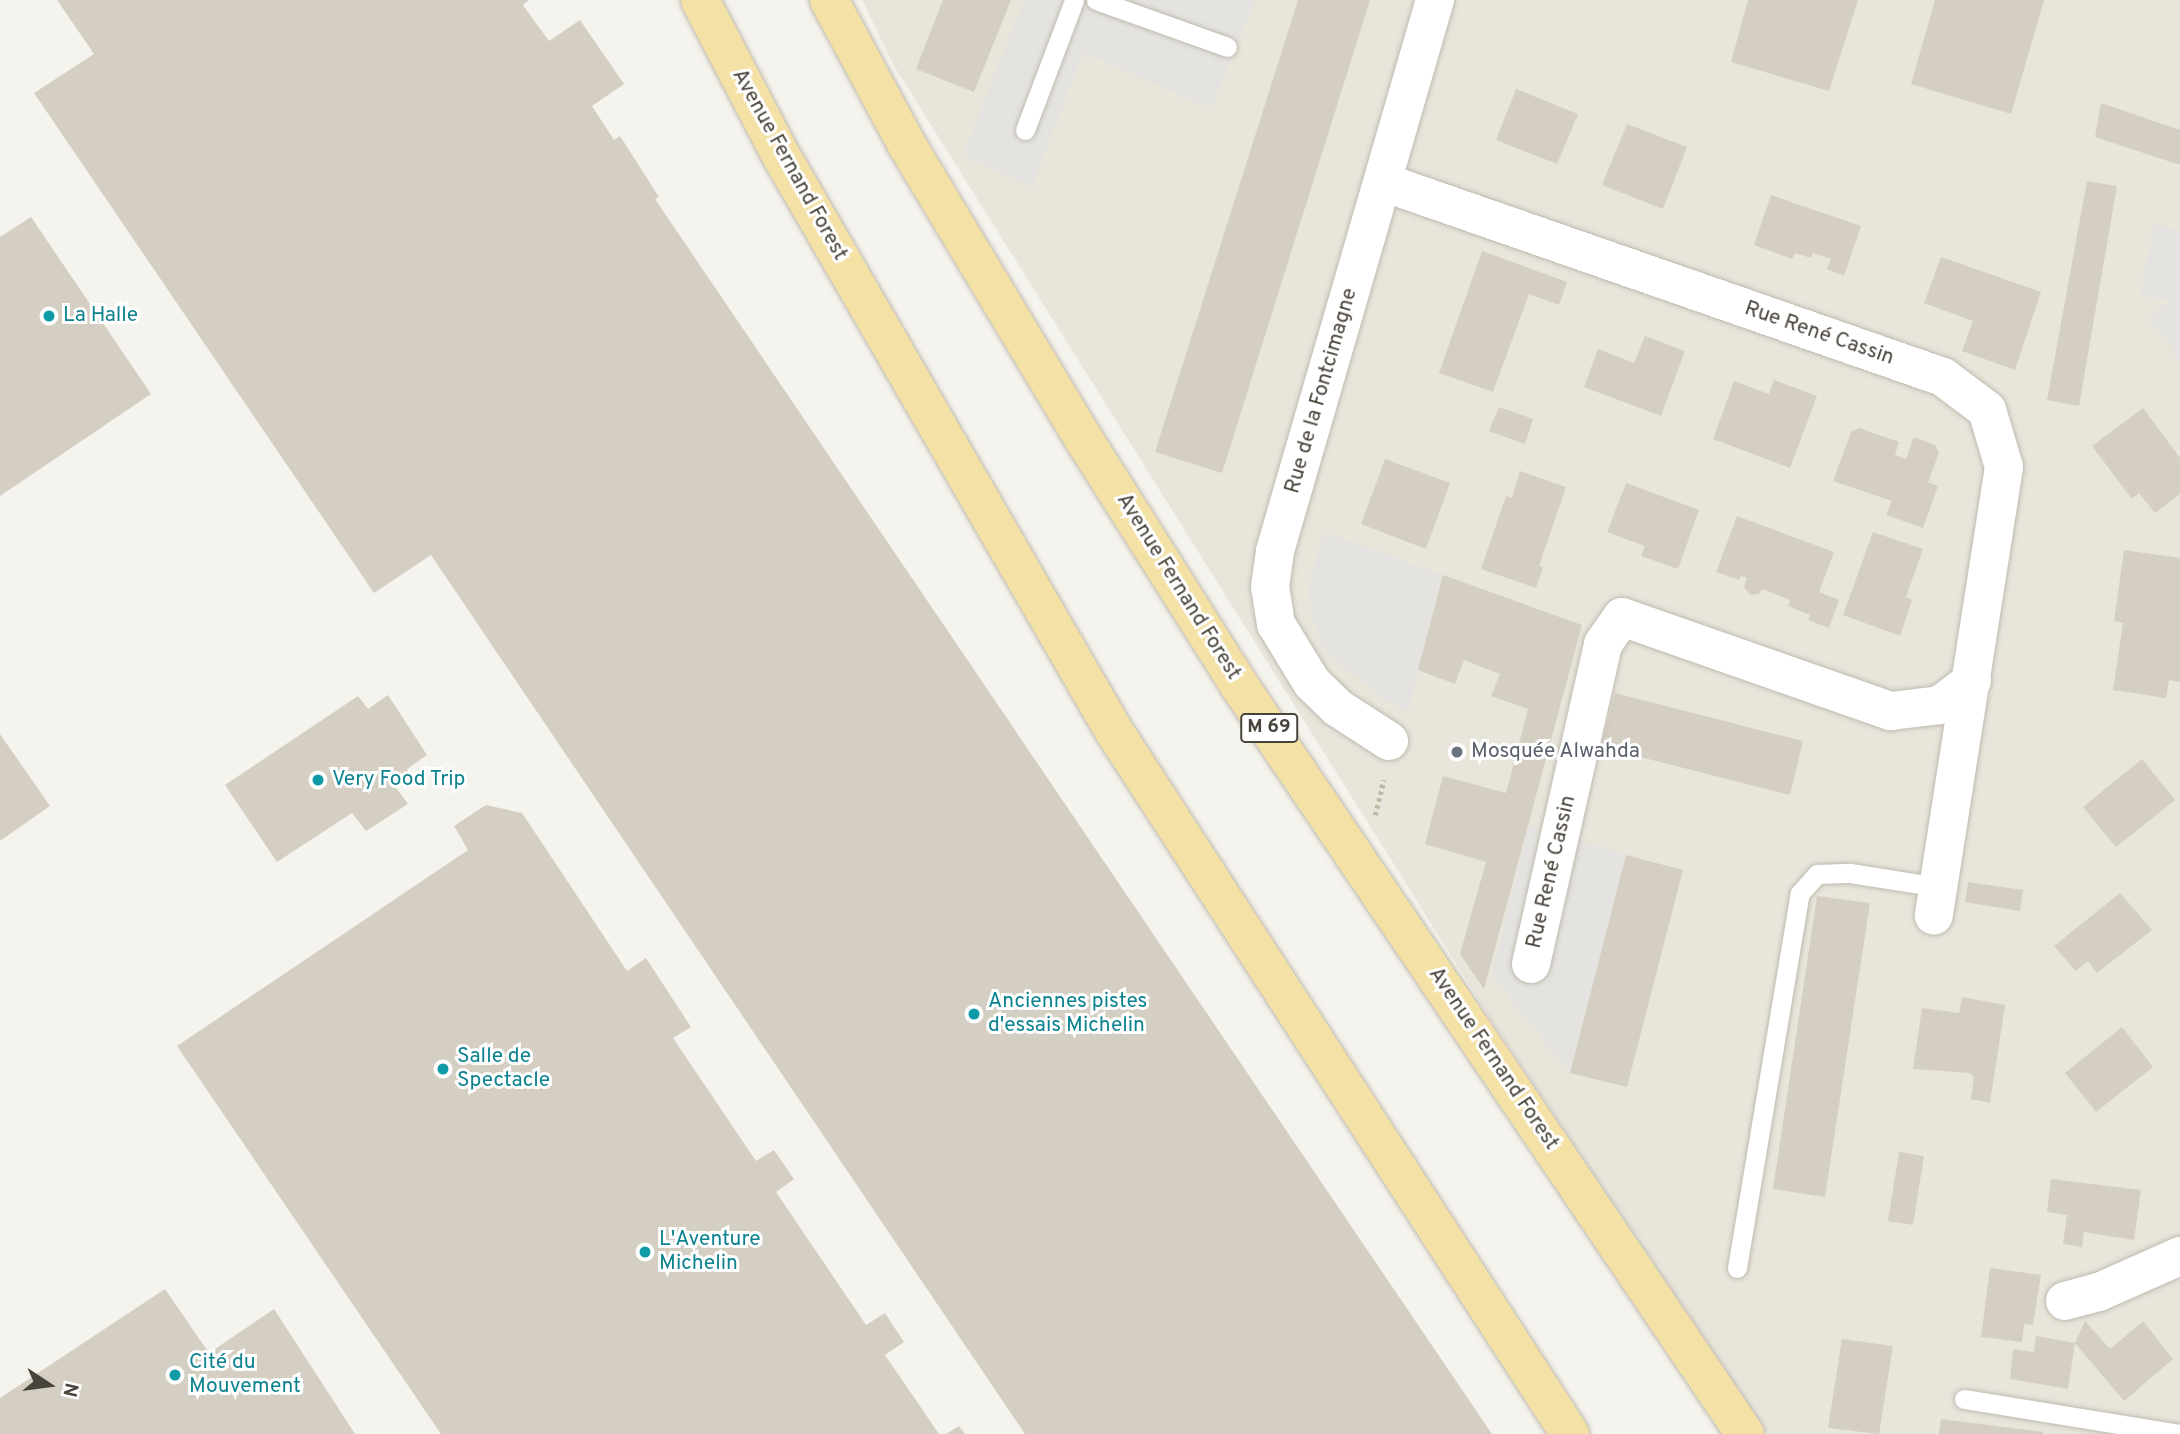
<!DOCTYPE html>
<html>
<head>
<meta charset="utf-8">
<style>
  body { margin:0 }
  #map { position:relative; width:2180px; height:1434px; overflow:hidden; background:#f5f3ed; font-family:Overpass,sans-serif }
  div>[style] { position:absolute }
  [style*='--x'] { left:calc(var(--x)*1px); top:calc(var(--y)*1px); width:calc(var(--w)*1px); rotate:calc(var(--a)*1deg) }
  .residential>* { inset:0; background:#e8e5db }
  .parking>* { inset:0; background:#e4e3e0 }
  .building>* { inset:0; background:#d5cfc3 }
  .path>* { height:4.5px; margin-top:-2.25px; transform-origin:0; background:repeating-linear-gradient(90deg,#c0b7a3 0 3.5px,transparent 0 7px) }
  .roads { filter:drop-shadow(0 0 2px #c0bbb0) drop-shadow(0 0 2px #c0bbb0) }
  .service>* { height:19px; margin:-9.5px; padding:0 9.5px; transform-origin:9.5px; border-radius:9.5px; background:#fff }
  .minor>* { height:38px; margin:-19px; padding:0 19px; transform-origin:19px; border-radius:19px; background:#fff }
  .primary>* { height:38px; margin:-19px; padding:0 19px; transform-origin:19px; border-radius:19px; background:#f4e1a6 }
  .dots>* { width:19px; height:19px; translate:-50% -50%; box-sizing:border-box; border:4px solid #fff; border-radius:50% }
  span { translate:-50% -50%; white-space:nowrap; text-align:center; line-height:1.15; -webkit-text-stroke:6px #fff; paint-order:stroke }
  .shield-label span { padding:2px 5px; background:#fff; border:2px solid; border-radius:5px; -webkit-text-stroke-width:0 }
  .shield-label { font-size:19px; color:#49443b; font-weight:700 }
  .street-label { font-size:21px; color:#49443b }
  .culture-label { font-size:21px; color:#0d838f }
  .left { translate:0 -50%; text-align:left }
  .worship-label { font-size:21px; color:#5b616d }
  .north { position:absolute; left:14px; top:1350px; width:70px; height:70px; -webkit-text-stroke:5px #fff; paint-order:stroke; rotate:103deg; font-size:19px; font-weight:700; line-height:28px; text-align:center; color:#49443b }
  .north::after { content:''; display:block; margin:auto; width:24px; height:32px; background:#49443b; clip-path:polygon(50% 0,100% 100%,50% 72%,0 100%) }
</style>
</head>
<body>
<div id="map">
  <div class="residential">
    <div style="clip-path:polygon(862px 0,2180px 0,2180px 1434px,1768px 1434px,1492px 1021px,894px 66px)"></div>
  </div>
  <div class="parking">
    <div style="clip-path:polygon(1024px 0,1255px 0,1211px 109px,1083px 52px,1032px 187px,963px 155px)"></div>
    <div style="clip-path:polygon(2154px 225px,2180px 229px,2180px 365px,2173px 357px,2177px 354px,2148px 321px,2170px 301px,2140px 295px)"></div>
    <div style="clip-path:polygon(1324px 532px,1443px 575px,1408px 711px,1381px 698px,1324px 649px,1312px 617px,1308px 587px)"></div>
    <div style="clip-path:polygon(1529px 825px,1626px 855px,1570px 1073px,1492px 976px)"></div>
  </div>
  <div class="building">
    <div style="clip-path:polygon(57px 0,529px 0,523px 5px,549px 41px,580px 20px,624px 84px,592px 106px,614px 140px,620px 136px,659px 197px,655px 199px,1492px 1434px,1025px 1434px,431px 555px,374px 593px,34px 93px,94px 54px)"></div>
    <div style="clip-path:polygon(943px 0,1011px 0,974px 92px,916px 69px)"></div>
    <div style="clip-path:polygon(1298px 0,1370px 0,1222px 473px,1155px 452px)"></div>
    <div style="clip-path:polygon(1748px 0,1858px 0,1829px 91px,1731px 62px)"></div>
    <div style="clip-path:polygon(1935px 0,2044px 0,2011px 114px,1911px 84px)"></div>
    <div style="clip-path:polygon(1516px 89px,1578px 114px,1557px 164px,1496px 140px)"></div>
    <div style="clip-path:polygon(2101px 103px,2180px 130px,2180px 165px,2095px 137px)"></div>
    <div style="clip-path:polygon(1627px 124px,1687px 147px,1663px 209px,1602px 185px)"></div>
    <div style="clip-path:polygon(2087px 181px,2117px 186px,2079px 406px,2047px 400px)"></div>
    <div style="clip-path:polygon(1771px 195px,1861px 226px,1844px 276px,1827px 269px,1831px 259px,1813px 253px,1811px 258px,1795px 253px,1792px 259px,1754px 245px)"></div>
    <div style="clip-path:polygon(31px 217px,151px 394px,0 496px,0 237px)"></div>
    <div style="clip-path:polygon(1482px 251px,1567px 282px,1559px 305px,1529px 294px,1493px 392px,1439px 373px)"></div>
    <div style="clip-path:polygon(1941px 257px,2041px 292px,2015px 370px,1962px 351px,1973px 321px,1924px 303px)"></div>
    <div style="clip-path:polygon(1645px 336px,1685px 351px,1661px 416px,1584px 387px,1598px 349px,1634px 363px)"></div>
    <div style="clip-path:polygon(1774px 380px,1817px 396px,1790px 468px,1713px 439px,1734px 381px,1769px 394px)"></div>
    <div style="clip-path:polygon(1499px 407px,1533px 419px,1525px 444px,1489px 431px)"></div>
    <div style="clip-path:polygon(2143px 408px,2180px 458px,2180px 494px,2155px 513px,2139px 493px,2132px 499px,2092px 446px)"></div>
    <div style="clip-path:polygon(1859px 428px,1899px 442px,1895px 455px,1906px 459px,1914px 437px,1935px 445px,1939px 453px,1928px 482px,1938px 486px,1923px 528px,1886px 515px,1892px 501px,1833px 481px,1851px 432px)"></div>
    <div style="clip-path:polygon(1385px 459px,1450px 483px,1426px 549px,1361px 524px)"></div>
    <div style="clip-path:polygon(1520px 471px,1566px 487px,1539px 566px,1543px 567px,1536px 588px,1481px 569px,1506px 496px,1512px 498px)"></div>
    <div style="clip-path:polygon(1626px 483px,1699px 510px,1678px 569px,1641px 556px,1645px 546px,1607px 532px)"></div>
    <div style="clip-path:polygon(1737px 516px,1834px 552px,1819px 592px,1839px 600px,1829px 628px,1808px 620px,1810px 615px,1788px 606px,1790px 600px,1763px 589px,1759px 594px,1750px 595px,1744px 587px,1747px 578px,1741px 576px,1739px 580px,1716px 572px)"></div>
    <div style="clip-path:polygon(1873px 532px,1923px 549px,1906px 597px,1912px 600px,1900px 636px,1843px 615px)"></div>
    <div style="clip-path:polygon(2124px 550px,2180px 558px,2180px 682px,2169px 680px,2166px 698px,2113px 690px,2123px 623px,2114px 621px)"></div>
    <div style="clip-path:polygon(1443px 575px,1582px 625px,1484px 989px,1460px 954px,1486px 862px,1425px 844px,1443px 776px,1506px 793px,1528px 709px,1491px 696px,1500px 674px,1464px 660px,1455px 684px,1418px 670px)"></div>
    <div style="clip-path:polygon(1615px 693px,1803px 741px,1790px 795px,1601px 747px)"></div>
    <div style="clip-path:polygon(388px 695px,427px 755px,407px 769px,410px 774px,394px 785px,408px 804px,366px 831px,352px 813px,277px 862px,225px 785px,358px 696px,368px 709px)"></div>
    <div style="clip-path:polygon(0 734px,50px 806px,0 841px)"></div>
    <div style="clip-path:polygon(2142px 759px,2175px 800px,2116px 847px,2083px 807px)"></div>
    <div style="clip-path:polygon(486px 805px,522px 813px,627px 971px,646px 958px,691px 1027px,673px 1038px,756px 1161px,774px 1150px,794px 1179px,776px 1192px,866px 1325px,885px 1313px,904px 1342px,885px 1355px,939px 1434px,441px 1434px,177px 1046px,468px 850px,454px 826px)"></div>
    <div style="clip-path:polygon(1626px 855px,1683px 870px,1627px 1087px,1570px 1073px)"></div>
    <div style="clip-path:polygon(1968px 882px,2023px 890px,2020px 911px,1965px 902px)"></div>
    <div style="clip-path:polygon(2120px 893px,2152px 930px,2097px 973px,2088px 961px,2076px 971px,2054px 946px)"></div>
    <div style="clip-path:polygon(1817px 896px,1870px 903px,1825px 1197px,1773px 1189px)"></div>
    <div style="clip-path:polygon(1962px 997px,2005px 1005px,1990px 1103px,1971px 1099px,1974px 1077px,1970px 1073px,1913px 1069px,1922px 1008px,1959px 1013px)"></div>
    <div style="clip-path:polygon(2122px 1027px,2153px 1067px,2096px 1112px,2065px 1073px)"></div>
    <div style="clip-path:polygon(1899px 1152px,1924px 1156px,1913px 1225px,1888px 1221px)"></div>
    <div style="clip-path:polygon(2051px 1179px,2141px 1190px,2134px 1240px,2084px 1232px,2082px 1247px,2063px 1244px,2067px 1215px,2047px 1212px)"></div>
    <div style="clip-path:polygon(1990px 1268px,2041px 1275px,2033px 1325px,2024px 1324px,2022px 1342px,1981px 1337px)"></div>
    <div style="clip-path:polygon(165px 1289px,209px 1353px,274px 1309px,355px 1434px,0 1434px,0 1398px)"></div>
    <div style="clip-path:polygon(2085px 1321px,2110px 1349px,2143px 1321px,2173px 1359px,2124px 1401px,2075px 1343px)"></div>
    <div style="clip-path:polygon(2036px 1336px,2075px 1343px,2068px 1389px,2010px 1379px,2013px 1349px,2034px 1352px)"></div>
    <div style="clip-path:polygon(1842px 1339px,1893px 1346px,1879px 1434px,1828px 1428px)"></div>
    <div style="clip-path:polygon(1941px 1419px,2043px 1432px,2043px 1434px,1939px 1434px)"></div>
    <div style="clip-path:polygon(959px 1426px,965px 1434px,946px 1434px)"></div>
  </div>
  <div class="path">
    <div style="--x:1375;--y:815;--w:36;--a:-76"></div>
  </div>
  <div class="roads">
    <div class="service">
      <div style="--x:1096;--y:0;--w:139;--a:19.7"></div>
      <div style="--x:1025;--y:130;--w:139;--a:-69.3"></div>
      <div style="--x:1737;--y:1268;--w:380;--a:-80.5"></div>
      <div style="--x:1800;--y:893;--w:25;--a:-48"></div>
      <div style="--x:1817;--y:874;--w:33;--a:-2"></div>
      <div style="--x:1850;--y:873;--w:89;--a:9"></div>
      <div style="--x:1964;--y:1399;--w:219;--a:9.2"></div>
    </div>
    <div class="minor">
      <div style="--x:1383;--y:182;--w:593;--a:19.2"></div>
      <div style="--x:1943;--y:377;--w:55;--a:36.9"></div>
      <div style="--x:1987;--y:410;--w:59;--a:73.4"></div>
      <div style="--x:2004;--y:467;--w:454;--a:98.9"></div>
      <div style="--x:1389;--y:741;--w:61;--a:-147.1"></div>
      <div style="--x:1338;--y:708;--w:36;--a:-136"></div>
      <div style="--x:1312;--y:683;--w:69;--a:-121.4"></div>
      <div style="--x:1276;--y:624;--w:37;--a:-99"></div>
      <div style="--x:1270;--y:587;--w:36;--a:-82"></div>
      <div style="--x:1275;--y:551;--w:574;--a:-73.81"></div>
      <div style="--x:1531;--y:964;--w:328;--a:-77.3"></div>
      <div style="--x:1603;--y:644;--w:33;--a:-55"></div>
      <div style="--x:1622;--y:617;--w:285;--a:19.3"></div>
      <div style="--x:1891;--y:711;--w:49;--a:-7"></div>
      <div style="--x:1940;--y:705;--w:40;--a:-37"></div>
      <div style="--x:2065;--y:1301;--w:35;--a:-15"></div>
      <div style="--x:2099;--y:1292;--w:89;--a:-24"></div>
    </div>
    <div class="primary">
      <div style="--x:700;--y:0;--w:171;--a:62.5"></div>
      <div style="--x:779;--y:152;--w:669;--a:59.95"></div>
      <div style="--x:1114;--y:731;--w:838;--a:57.03"></div>
      <div style="--x:829;--y:0;--w:165;--a:61.7"></div>
      <div style="--x:907;--y:145;--w:342;--a:59"></div>
      <div style="--x:1083;--y:438;--w:292;--a:57.7"></div>
      <div style="--x:1239;--y:685;--w:904;--a:55.96"></div>
    </div>
  </div>
  <div class="dots">
    <div style="left:49px;top:316px;background:#0f9aa8"></div>
    <div style="left:1457px;top:752px;background:#6b7280"></div>
    <div style="left:318px;top:780px;background:#0f9aa8"></div>
    <div style="left:974px;top:1014px;background:#0f9aa8"></div>
    <div style="left:443px;top:1069px;background:#0f9aa8"></div>
    <div style="left:645px;top:1252px;background:#0f9aa8"></div>
    <div style="left:175px;top:1375px;background:#0f9aa8"></div>
  </div>
  <div class="shield-label">
    <span style="left:1269px;top:728px">M 69</span>
  </div>
  <div class="street-label">
    <span style="left:789px;top:165px;rotate:61deg">Avenue Fernand Forest</span>
    <span style="left:1819px;top:334px;rotate:19deg">Rue René Cassin</span>
    <span style="left:1322px;top:391px;rotate:-74deg">Rue de la Fontcimagne</span>
    <span style="left:1178px;top:587px;rotate:58deg">Avenue Fernand Forest</span>
    <span style="left:1552px;top:872px;rotate:-77deg">Rue René Cassin</span>
    <span style="left:1493px;top:1059px;rotate:56deg">Avenue Fernand Forest</span>
  </div>
  <div class="culture-label">
    <span class="left" style="left:63px;top:316px">La Halle</span>
    <span class="left" style="left:332px;top:780px">Very Food Trip</span>
    <span class="left" style="left:988px;top:1014px">Anciennes pistes<br>d'essais Michelin</span>
    <span class="left" style="left:457px;top:1069px">Salle de<br>Spectacle</span>
    <span class="left" style="left:659px;top:1252px">L'Aventure<br>Michelin</span>
    <span class="left" style="left:189px;top:1375px">Cité du<br>Mouvement</span>
  </div>
  <div class="worship-label">
    <span class="left" style="left:1471px;top:752px">Mosquée Alwahda</span>
  </div>
  <div class="north">N</div>
</div>
</body>
</html>
